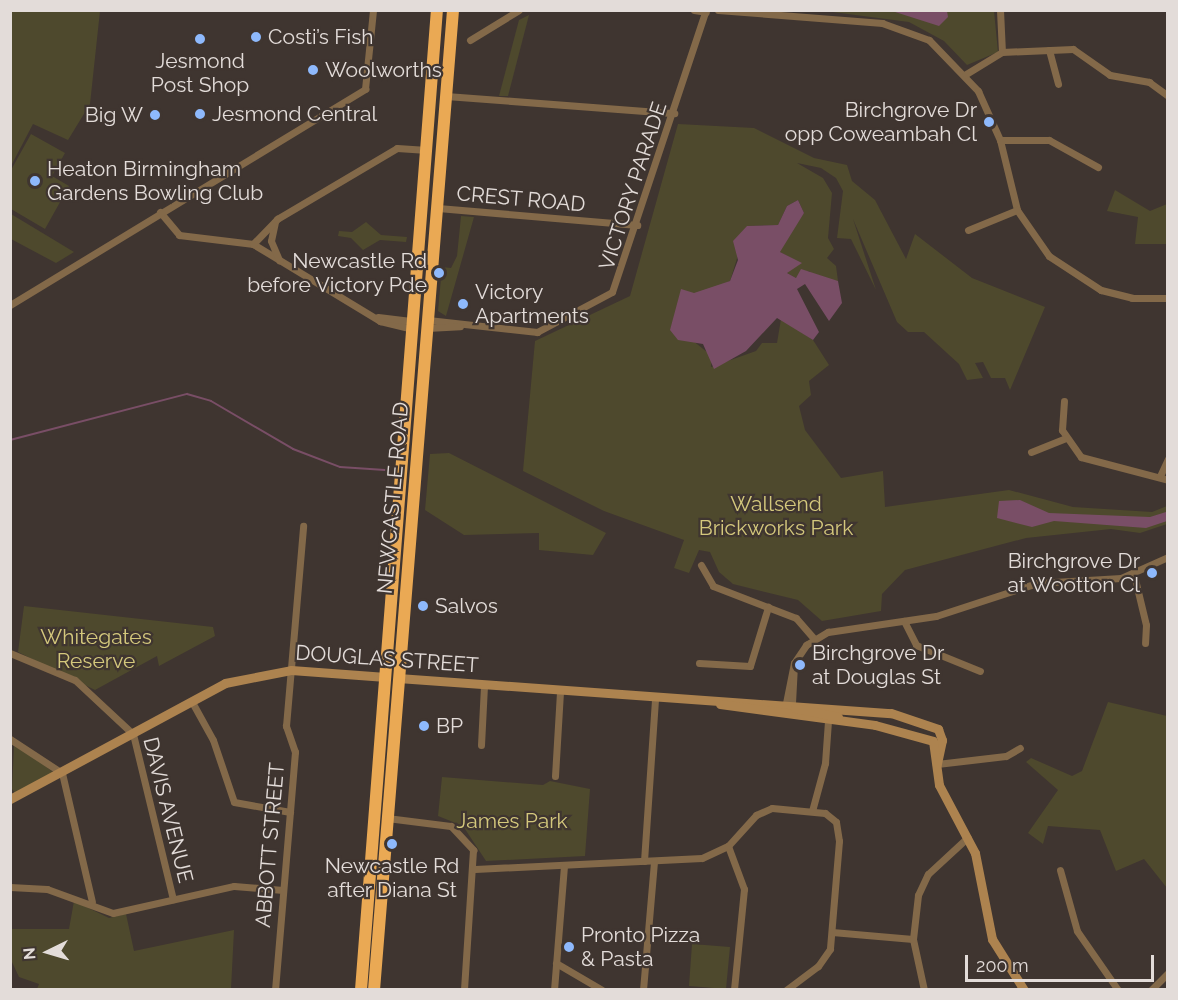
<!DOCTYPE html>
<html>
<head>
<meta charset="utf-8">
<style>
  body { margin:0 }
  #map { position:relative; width:1178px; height:1000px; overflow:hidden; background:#3f3530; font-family:Raleway,sans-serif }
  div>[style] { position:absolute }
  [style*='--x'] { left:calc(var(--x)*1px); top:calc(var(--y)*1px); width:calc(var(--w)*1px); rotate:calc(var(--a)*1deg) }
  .green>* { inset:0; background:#4e492d }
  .water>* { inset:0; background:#794e66 }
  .stream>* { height:2px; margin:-1px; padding:0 1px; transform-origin:1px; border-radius:1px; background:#794e66 }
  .street>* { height:7px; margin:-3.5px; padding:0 3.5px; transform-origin:3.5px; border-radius:3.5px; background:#836949 }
  .secondary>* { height:9px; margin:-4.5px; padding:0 4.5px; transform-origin:4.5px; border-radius:4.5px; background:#ad834f }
  .highway>* { height:12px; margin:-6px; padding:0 6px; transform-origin:6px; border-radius:6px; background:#eaa954 }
  .dots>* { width:16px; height:16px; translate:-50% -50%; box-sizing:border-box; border:3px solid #3f3530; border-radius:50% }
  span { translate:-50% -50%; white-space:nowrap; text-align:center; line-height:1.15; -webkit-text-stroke:4.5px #3f3530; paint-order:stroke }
  .poi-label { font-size:21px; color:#e3dcd9 }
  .left { translate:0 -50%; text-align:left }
  .right { translate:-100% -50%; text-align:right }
  .street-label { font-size:21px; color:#e3dcd9 }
  .park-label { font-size:21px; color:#d4c87c }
  .frame { position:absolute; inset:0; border:12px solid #e3dcd9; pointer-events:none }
  .north { position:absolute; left:18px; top:922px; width:60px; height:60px; -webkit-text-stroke:4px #3f3530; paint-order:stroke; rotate:265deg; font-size:16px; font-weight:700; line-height:24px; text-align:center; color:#e3dcd9 }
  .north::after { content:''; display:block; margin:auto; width:21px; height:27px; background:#e3dcd9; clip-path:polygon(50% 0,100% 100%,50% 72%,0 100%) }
  .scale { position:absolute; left:965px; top:955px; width:189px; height:27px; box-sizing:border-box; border:3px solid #e3dcd9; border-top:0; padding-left:8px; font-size:18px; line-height:21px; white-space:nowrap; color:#e3dcd9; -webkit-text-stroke:4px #3f3530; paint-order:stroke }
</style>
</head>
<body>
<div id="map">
  <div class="green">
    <div style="clip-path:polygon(11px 10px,100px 11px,90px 104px,68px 140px,33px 124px,11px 166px)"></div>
    <div style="clip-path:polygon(825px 11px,994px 11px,998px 52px,967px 65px,944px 41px,909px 22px)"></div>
    <div style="clip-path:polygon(529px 15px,508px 96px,499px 96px,519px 20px)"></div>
    <div style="clip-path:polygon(678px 124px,754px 128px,814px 158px,847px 165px,852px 181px,875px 200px,906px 259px,915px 234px,972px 278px,1045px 307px,1010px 390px,1005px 378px,991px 378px,983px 362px,975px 363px,983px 378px,967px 380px,959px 364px,924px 332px,908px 332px,897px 322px,853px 219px,876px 290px,851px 239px,837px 238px,843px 191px,836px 178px,821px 168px,797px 163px,823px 178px,832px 193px,828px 238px,834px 249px,827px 258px,836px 266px,838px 281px,818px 279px,809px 271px,796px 278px,787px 273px,793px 259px,780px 252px,781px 242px,804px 213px,798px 200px,787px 206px,778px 225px,747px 226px,730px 281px,711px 289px,692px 340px,712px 356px,711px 367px,756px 351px,762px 343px,777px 343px,781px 319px,813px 340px,829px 365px,809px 381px,811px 395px,799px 406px,805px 430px,841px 478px,883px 471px,885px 507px,1009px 490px,1073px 507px,1152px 512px,1167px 506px,1167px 524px,1140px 533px,1111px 529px,1026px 538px,905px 570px,882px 594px,881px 611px,822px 621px,798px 600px,733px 584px,719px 572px,710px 552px,699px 550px,689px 573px,674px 568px,684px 540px,604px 511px,523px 471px,535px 341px,630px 296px)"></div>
    <div style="clip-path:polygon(31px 134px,65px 153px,52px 176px,69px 186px,45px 229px,11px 209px,11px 170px)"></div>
    <div style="clip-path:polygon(1115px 190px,1150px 211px,1167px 204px,1167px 244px,1135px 244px,1138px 217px,1107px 211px)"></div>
    <div style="clip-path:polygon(11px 214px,74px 252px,56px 263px,11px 239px)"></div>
    <div style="clip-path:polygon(461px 216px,474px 217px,446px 316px,438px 311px,442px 267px,451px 268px,457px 256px)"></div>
    <div style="clip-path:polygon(366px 222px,381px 235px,407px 237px,406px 242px,380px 240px,363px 250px,351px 238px,338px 236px,339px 231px,352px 232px)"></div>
    <div style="clip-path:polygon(449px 453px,606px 533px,593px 555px,539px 550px,539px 533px,464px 535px,425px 510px,430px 454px)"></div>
    <div style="clip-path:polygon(24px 606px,213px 627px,215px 636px,159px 666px,157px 656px,95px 690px,18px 652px)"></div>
    <div style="clip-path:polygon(1108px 702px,1167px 716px,1167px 888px,1144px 859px,1116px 871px,1100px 830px,1048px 826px,1043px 844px,1028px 833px,1058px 790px,1026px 762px,1031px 758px,1072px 776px,1082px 771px)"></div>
    <div style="clip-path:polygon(14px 746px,34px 757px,54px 773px,16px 794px,12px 789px)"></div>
    <div style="clip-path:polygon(442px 777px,543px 785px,550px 781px,590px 789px,585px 856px,486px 861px,463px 826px,438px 816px)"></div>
    <div style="clip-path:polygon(74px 901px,109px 918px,126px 914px,134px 951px,234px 930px,231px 989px,37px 989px,39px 984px,19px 977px,11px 960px,11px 929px,69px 929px)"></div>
    <div style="clip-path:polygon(692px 944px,730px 947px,726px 989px,689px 986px)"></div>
  </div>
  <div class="water">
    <div style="clip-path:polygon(892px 11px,947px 11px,948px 17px,939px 26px)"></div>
    <div style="clip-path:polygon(798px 200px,804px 213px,780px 252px,802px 263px,787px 273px,796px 278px,801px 269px,838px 281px,842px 303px,829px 321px,805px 284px,797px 289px,819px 332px,813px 340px,777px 318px,746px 351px,714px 369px,703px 344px,678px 340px,670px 330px,681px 289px,694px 293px,730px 281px,738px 260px,733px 241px,747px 226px,778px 225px,787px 206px)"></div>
    <div style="clip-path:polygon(1020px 500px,1049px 513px,1150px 517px,1166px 512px,1167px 521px,1146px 528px,1054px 521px,1032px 527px,997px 518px,999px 501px)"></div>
  </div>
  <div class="stream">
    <div style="--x:10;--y:440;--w:183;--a:-14.6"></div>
    <div style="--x:187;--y:394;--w:25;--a:16"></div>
    <div style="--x:211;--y:401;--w:95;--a:30.3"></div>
    <div style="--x:293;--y:449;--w:50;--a:21"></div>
    <div style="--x:340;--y:467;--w:45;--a:3.8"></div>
  </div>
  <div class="street">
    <div style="--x:694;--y:10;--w:12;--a:9"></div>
    <div style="--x:718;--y:10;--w:165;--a:4.5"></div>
    <div style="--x:882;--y:23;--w:50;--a:19.9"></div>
    <div style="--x:929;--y:40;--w:71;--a:46.1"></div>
    <div style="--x:978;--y:91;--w:54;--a:65.8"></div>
    <div style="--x:1000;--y:140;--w:72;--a:76.3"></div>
    <div style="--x:1017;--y:210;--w:56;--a:55.2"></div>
    <div style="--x:1049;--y:256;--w:62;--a:33.2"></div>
    <div style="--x:1101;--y:290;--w:32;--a:14"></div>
    <div style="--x:1132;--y:298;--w:36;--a:0"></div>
    <div style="--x:1000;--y:10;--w:42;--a:87.3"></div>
    <div style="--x:470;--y:40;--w:57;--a:-31.5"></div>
    <div style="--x:1049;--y:50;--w:35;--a:75"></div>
    <div style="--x:966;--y:74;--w:42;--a:-31.4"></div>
    <div style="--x:1002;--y:52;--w:71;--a:-2.4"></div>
    <div style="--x:1073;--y:49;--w:45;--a:35.1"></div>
    <div style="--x:1110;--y:75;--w:40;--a:10"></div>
    <div style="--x:1149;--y:82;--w:24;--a:36"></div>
    <div style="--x:446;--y:96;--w:229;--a:4.3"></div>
    <div style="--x:1000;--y:140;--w:49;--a:0"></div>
    <div style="--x:1049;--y:140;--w:56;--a:28.9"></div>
    <div style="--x:438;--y:208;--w:200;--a:4.9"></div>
    <div style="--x:160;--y:212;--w:30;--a:50"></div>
    <div style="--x:179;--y:235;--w:75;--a:6.9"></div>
    <div style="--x:253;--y:244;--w:149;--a:31.2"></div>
    <div style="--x:380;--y:321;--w:34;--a:14"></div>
    <div style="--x:275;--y:222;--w:19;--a:102"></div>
    <div style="--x:271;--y:241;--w:21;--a:67"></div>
    <div style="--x:968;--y:230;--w:53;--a:-22.2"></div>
    <div style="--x:253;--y:244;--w:35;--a:-46"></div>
    <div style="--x:277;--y:219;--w:139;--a:-30.6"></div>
    <div style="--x:397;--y:148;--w:30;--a:4"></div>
    <div style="--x:10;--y:305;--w:416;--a:-31.3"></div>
    <div style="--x:365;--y:89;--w:79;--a:-84.2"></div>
    <div style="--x:378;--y:317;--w:35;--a:7"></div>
    <div style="--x:428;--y:320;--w:110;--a:6.3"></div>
    <div style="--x:537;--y:332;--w:85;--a:-28.1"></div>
    <div style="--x:612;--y:292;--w:297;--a:-71.6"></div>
    <div style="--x:427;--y:328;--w:33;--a:-3"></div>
    <div style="--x:1064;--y:401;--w:29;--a:94"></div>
    <div style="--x:1062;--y:430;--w:33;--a:55"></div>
    <div style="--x:1081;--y:457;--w:90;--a:14.8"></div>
    <div style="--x:1031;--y:452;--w:37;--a:-22"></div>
    <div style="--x:1160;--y:476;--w:19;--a:-65"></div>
    <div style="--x:701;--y:565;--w:24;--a:60"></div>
    <div style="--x:713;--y:586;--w:89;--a:21.1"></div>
    <div style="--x:796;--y:618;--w:28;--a:49"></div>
    <div style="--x:1134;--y:575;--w:51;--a:76.5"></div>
    <div style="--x:1146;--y:625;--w:18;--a:93"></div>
    <div style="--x:904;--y:621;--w:27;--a:63"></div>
    <div style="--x:916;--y:645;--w:69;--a:22.1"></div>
    <div style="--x:10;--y:653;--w:70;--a:22.6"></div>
    <div style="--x:75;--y:680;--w:79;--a:43"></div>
    <div style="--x:133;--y:734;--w:170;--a:76.4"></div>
    <div style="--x:699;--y:663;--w:51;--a:3.4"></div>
    <div style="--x:750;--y:666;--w:62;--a:-73"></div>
    <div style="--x:192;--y:702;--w:43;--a:61.1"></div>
    <div style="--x:213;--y:740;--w:65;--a:71.3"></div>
    <div style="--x:234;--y:802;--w:57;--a:10.1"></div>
    <div style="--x:786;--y:703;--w:41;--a:-78.7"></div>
    <div style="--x:794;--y:663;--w:22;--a:-56"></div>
    <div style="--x:806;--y:645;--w:26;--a:-31"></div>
    <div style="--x:828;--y:632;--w:109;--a:-8.4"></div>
    <div style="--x:936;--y:616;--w:106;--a:-18.1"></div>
    <div style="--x:1037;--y:583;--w:84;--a:-3.4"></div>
    <div style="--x:1121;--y:578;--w:51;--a:-24.1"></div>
    <div style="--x:792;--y:703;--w:33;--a:-87"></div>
    <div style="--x:10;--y:739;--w:62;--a:33.2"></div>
    <div style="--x:62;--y:773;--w:132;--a:76.9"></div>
    <div style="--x:481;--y:745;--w:60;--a:-87.1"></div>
    <div style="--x:937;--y:764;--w:69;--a:-6.6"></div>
    <div style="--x:1006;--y:756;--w:16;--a:-30"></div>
    <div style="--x:555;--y:776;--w:83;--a:-86.6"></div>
    <div style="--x:812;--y:811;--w:50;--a:-74.8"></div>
    <div style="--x:825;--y:763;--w:42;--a:-85.9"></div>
    <div style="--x:387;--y:818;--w:64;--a:7.1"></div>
    <div style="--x:451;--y:826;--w:33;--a:47"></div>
    <div style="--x:473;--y:850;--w:140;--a:93.7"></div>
    <div style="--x:728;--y:846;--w:46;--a:69.6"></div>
    <div style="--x:744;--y:889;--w:101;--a:95.7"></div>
    <div style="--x:644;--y:861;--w:162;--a:-86.1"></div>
    <div style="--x:475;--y:869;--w:227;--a:-2.8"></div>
    <div style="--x:702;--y:858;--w:29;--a:-25"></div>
    <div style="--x:728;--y:846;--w:42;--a:-47.9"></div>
    <div style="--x:756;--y:815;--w:17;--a:-24"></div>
    <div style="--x:772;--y:808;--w:53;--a:5.4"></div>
    <div style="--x:825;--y:813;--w:14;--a:39"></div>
    <div style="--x:836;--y:822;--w:19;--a:81"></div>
    <div style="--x:839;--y:841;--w:108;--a:94.8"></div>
    <div style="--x:830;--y:949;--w:21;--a:125"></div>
    <div style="--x:818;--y:966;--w:40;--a:143"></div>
    <div style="--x:1060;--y:870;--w:63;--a:74.4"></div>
    <div style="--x:1077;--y:931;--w:72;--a:55.2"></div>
    <div style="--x:10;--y:887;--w:37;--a:3"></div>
    <div style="--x:47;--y:889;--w:70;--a:20"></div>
    <div style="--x:113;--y:913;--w:124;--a:-12.6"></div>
    <div style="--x:234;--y:886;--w:49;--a:4.7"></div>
    <div style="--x:832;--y:932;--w:81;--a:4.9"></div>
    <div style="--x:556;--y:963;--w:53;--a:30.4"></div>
    <div style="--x:275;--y:990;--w:239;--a:-85.2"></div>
    <div style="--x:295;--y:752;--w:28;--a:-109"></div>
    <div style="--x:286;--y:726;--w:201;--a:-85.1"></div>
    <div style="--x:554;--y:990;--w:125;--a:-85.4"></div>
    <div style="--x:643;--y:990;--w:129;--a:-85.1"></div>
    <div style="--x:924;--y:990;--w:52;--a:-102.2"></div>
    <div style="--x:913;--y:939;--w:44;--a:-83.5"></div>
    <div style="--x:918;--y:895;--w:23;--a:-65"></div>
    <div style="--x:928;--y:874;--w:54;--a:-42.8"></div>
    <div style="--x:1151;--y:990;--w:24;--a:-45"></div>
  </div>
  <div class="secondary">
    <div style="--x:398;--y:678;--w:494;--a:4.1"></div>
    <div style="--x:891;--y:713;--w:50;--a:18.8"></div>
    <div style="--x:938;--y:729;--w:12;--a:70"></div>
    <div style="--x:942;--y:740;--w:25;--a:102"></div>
    <div style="--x:720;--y:704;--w:156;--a:7.7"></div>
    <div style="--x:875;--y:725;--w:60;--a:15.4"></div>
    <div style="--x:933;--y:741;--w:44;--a:82.2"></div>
    <div style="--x:939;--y:785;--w:77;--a:62.1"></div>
    <div style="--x:975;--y:853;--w:88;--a:78.8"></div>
    <div style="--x:992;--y:939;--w:60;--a:57.9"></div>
    <div style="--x:795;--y:708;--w:44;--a:11.8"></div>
    <div style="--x:10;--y:799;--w:244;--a:-28.3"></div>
    <div style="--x:225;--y:683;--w:67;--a:-11.1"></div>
    <div style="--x:291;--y:670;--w:95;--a:4.2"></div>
  </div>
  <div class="highway">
    <div style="--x:361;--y:990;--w:983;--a:-85.57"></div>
    <div style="--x:374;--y:990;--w:983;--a:-85.39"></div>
  </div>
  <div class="dots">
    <div style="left:256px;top:37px;background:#8eb9fc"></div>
    <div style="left:200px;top:39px;background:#8eb9fc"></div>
    <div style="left:313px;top:70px;background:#8eb9fc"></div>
    <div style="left:200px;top:114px;background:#8eb9fc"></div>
    <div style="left:155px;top:115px;background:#8eb9fc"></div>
    <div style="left:989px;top:122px;background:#8eb9fc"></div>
    <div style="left:35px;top:181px;background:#8eb9fc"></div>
    <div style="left:439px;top:273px;background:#8eb9fc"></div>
    <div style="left:463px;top:304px;background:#8eb9fc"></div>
    <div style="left:1152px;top:573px;background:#8eb9fc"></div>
    <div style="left:423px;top:606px;background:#8eb9fc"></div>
    <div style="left:800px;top:665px;background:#8eb9fc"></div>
    <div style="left:424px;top:726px;background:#8eb9fc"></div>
    <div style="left:392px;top:844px;background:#8eb9fc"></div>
    <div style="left:569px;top:947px;background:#8eb9fc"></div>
  </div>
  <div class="poi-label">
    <span class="left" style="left:268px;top:37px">Costi’s Fish</span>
    <span style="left:200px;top:73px">Jesmond<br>Post Shop</span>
    <span class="left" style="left:325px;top:70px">Woolworths</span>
    <span class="right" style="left:977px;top:122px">Birchgrove Dr<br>opp Coweambah Cl</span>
    <span class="left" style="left:212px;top:114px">Jesmond Central</span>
    <span class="right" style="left:143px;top:115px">Big W</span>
    <span class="left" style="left:47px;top:181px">Heaton Birmingham<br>Gardens Bowling Club</span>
    <span class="right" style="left:427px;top:273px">Newcastle Rd<br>before Victory Pde</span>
    <span class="left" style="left:475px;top:304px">Victory<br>Apartments</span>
    <span class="right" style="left:1140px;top:573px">Birchgrove Dr<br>at Wootton Cl</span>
    <span class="left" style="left:435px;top:606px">Salvos</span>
    <span class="left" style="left:812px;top:665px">Birchgrove Dr<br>at Douglas St</span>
    <span class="left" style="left:436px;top:726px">BP</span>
    <span style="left:392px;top:878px">Newcastle Rd<br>after Diana St</span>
    <span class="left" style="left:581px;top:947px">Pronto Pizza<br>&amp; Pasta</span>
  </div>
  <div class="street-label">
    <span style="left:633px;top:186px;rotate:-72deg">VICTORY PARADE</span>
    <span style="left:521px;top:199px;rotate:5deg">CREST ROAD</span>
    <span style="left:393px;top:498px;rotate:-85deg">NEWCASTLE ROAD</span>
    <span style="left:387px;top:659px;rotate:4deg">DOUGLAS STREET</span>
    <span style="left:168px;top:810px;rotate:76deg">DAVIS AVENUE</span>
    <span style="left:270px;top:845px;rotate:-85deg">ABBOTT STREET</span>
  </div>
  <div class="park-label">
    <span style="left:776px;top:516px">Wallsend<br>Brickworks Park</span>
    <span style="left:96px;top:649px">Whitegates<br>Reserve</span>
    <span style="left:512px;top:821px">James Park</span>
  </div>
  <div class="frame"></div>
  <div class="north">N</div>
  <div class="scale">200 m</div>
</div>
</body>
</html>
